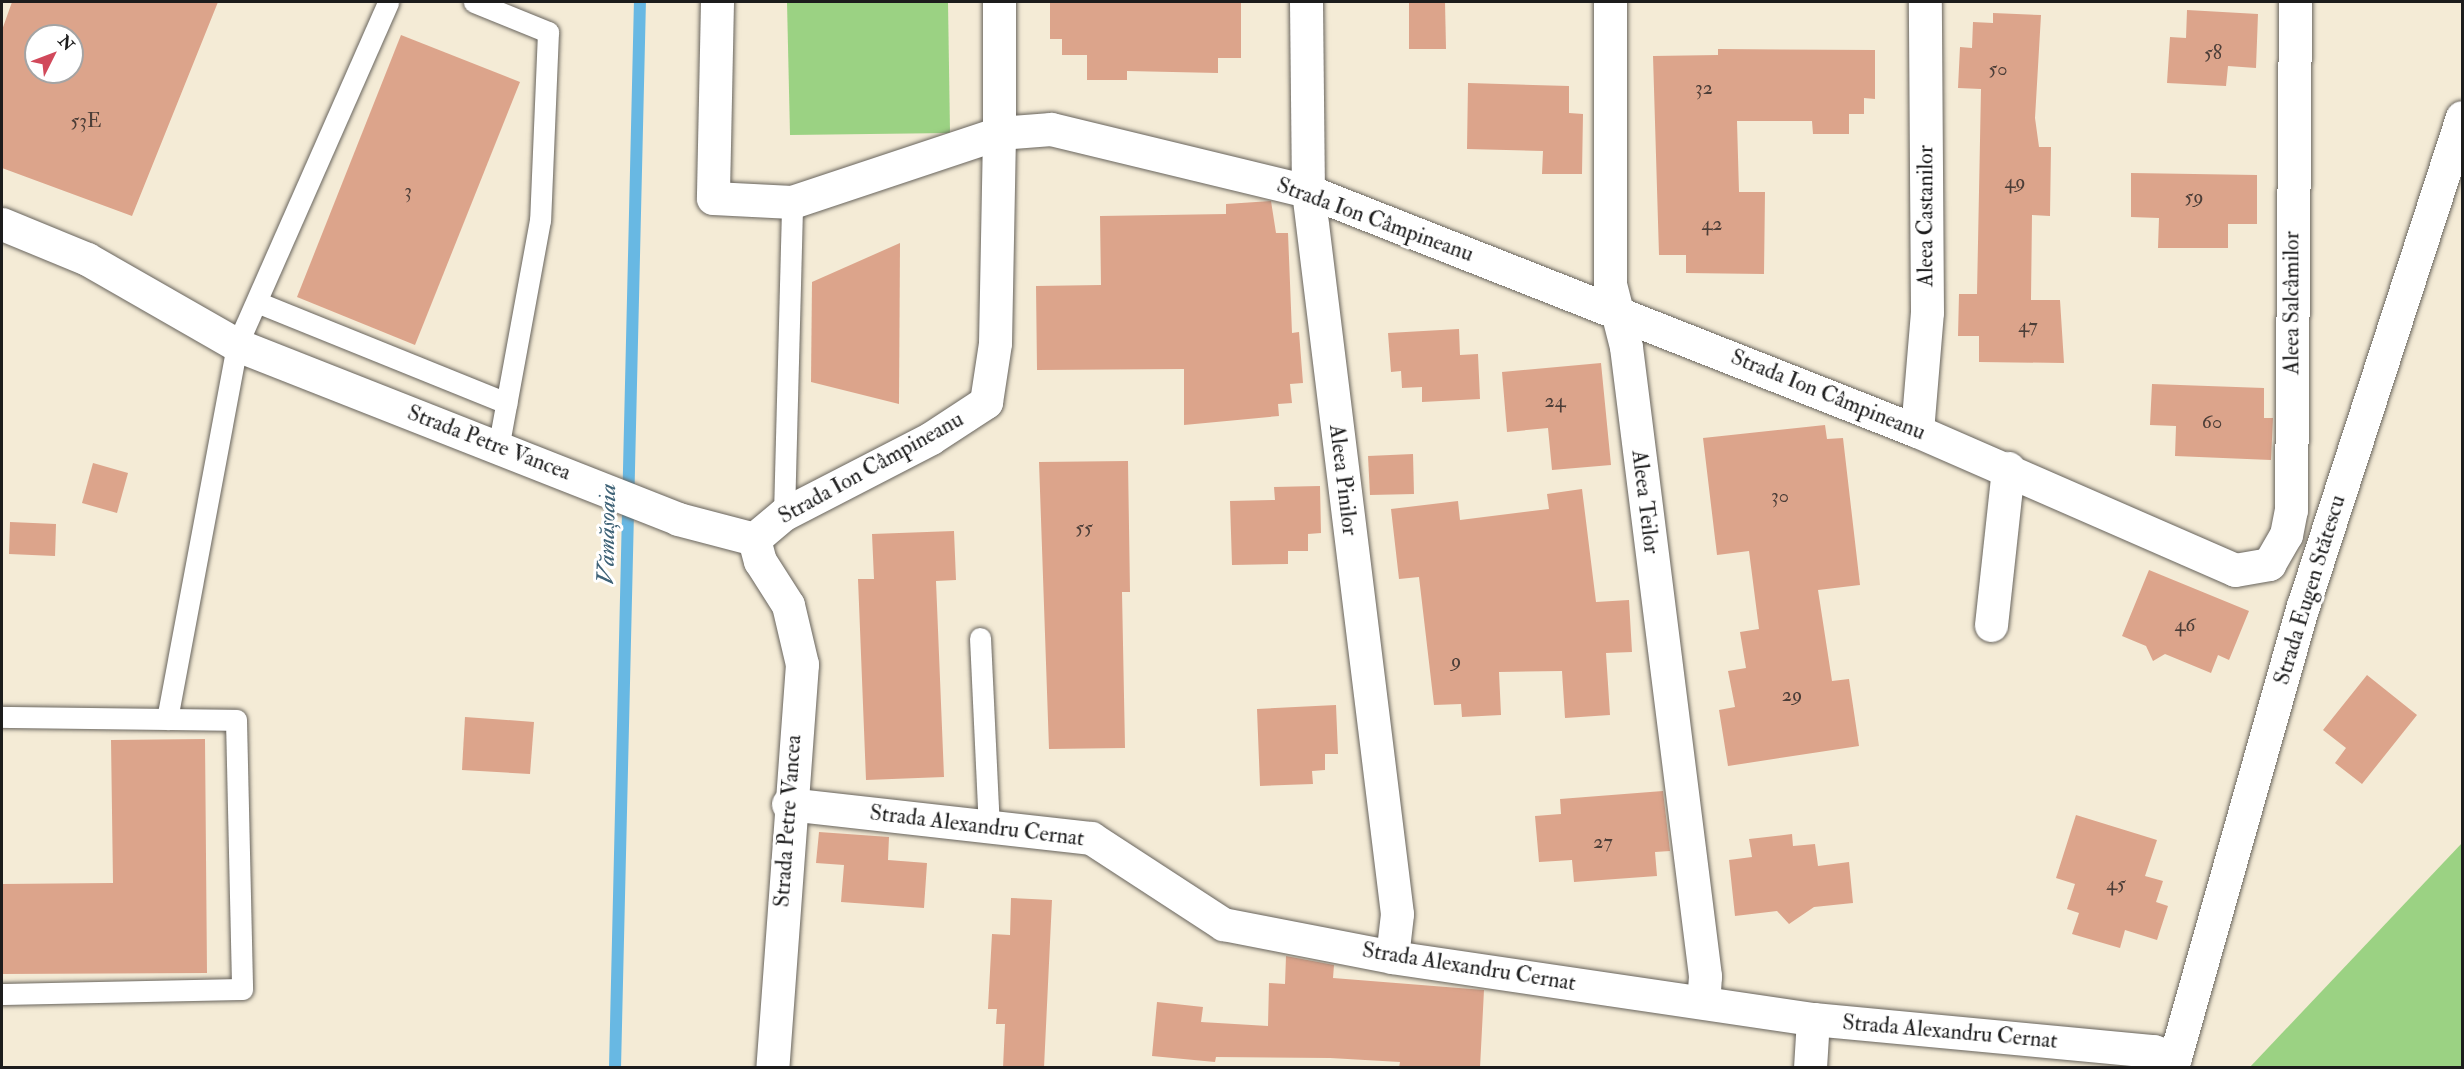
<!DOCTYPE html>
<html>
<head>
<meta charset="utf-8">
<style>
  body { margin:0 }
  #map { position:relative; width:2464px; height:1069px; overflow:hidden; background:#f4ebd6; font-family:"IM FELL Double Pica",serif }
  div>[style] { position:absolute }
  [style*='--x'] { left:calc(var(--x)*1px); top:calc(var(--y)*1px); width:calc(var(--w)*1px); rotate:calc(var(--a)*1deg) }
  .green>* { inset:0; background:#9bd283 }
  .stream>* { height:12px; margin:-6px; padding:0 6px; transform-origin:6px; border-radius:6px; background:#68b8e3 }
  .building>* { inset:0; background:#dca48b }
  .roads { filter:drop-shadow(0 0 2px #68645d) drop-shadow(0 0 2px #68645d) }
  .lane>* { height:21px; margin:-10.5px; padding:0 10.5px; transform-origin:10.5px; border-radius:10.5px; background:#fff }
  .street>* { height:33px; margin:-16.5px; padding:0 16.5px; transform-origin:16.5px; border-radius:16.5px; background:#fff }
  span { translate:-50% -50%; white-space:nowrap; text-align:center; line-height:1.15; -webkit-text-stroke:6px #fff; paint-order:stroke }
  .number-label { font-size:20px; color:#4c3e38 }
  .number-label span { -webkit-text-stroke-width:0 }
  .street-label { font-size:22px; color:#1c1c1c }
  .water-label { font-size:24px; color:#3e6276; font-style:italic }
  .frame { position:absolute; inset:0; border:3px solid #1c1c1c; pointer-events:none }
  .north { position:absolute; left:24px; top:24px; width:60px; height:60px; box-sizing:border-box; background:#fff; border:2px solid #a4a4a4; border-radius:50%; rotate:48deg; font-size:16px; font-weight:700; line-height:24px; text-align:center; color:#1c1c1c }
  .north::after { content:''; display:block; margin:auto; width:21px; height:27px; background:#d1495b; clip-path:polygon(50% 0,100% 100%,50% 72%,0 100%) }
</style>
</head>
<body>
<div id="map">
  <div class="green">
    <div style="clip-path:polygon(787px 2px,948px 2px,950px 133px,790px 135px)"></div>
    <div style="clip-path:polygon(2462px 843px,2462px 1067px,2250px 1067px)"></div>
  </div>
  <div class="stream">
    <div style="--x:615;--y:1068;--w:1066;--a:-88.66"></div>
  </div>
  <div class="building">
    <div style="clip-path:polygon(evenodd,12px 2px,218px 2px,132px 216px,2px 168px,2px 30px,12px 2px,36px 36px,72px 36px,72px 72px,36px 72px,36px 36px)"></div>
    <div style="clip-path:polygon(1050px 2px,1241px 2px,1241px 58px,1218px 58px,1218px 73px,1127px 71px,1127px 80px,1087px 80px,1087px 55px,1062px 55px,1062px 39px,1050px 39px)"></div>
    <div style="clip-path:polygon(1409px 2px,1445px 2px,1446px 49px,1409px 49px)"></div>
    <div style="clip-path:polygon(2187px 10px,2258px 14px,2256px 68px,2228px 66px,2226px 86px,2167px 83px,2170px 37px,2186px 38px)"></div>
    <div style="clip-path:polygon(1993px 13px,2041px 15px,2035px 118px,2039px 147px,2051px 147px,2050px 216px,2032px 215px,2031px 300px,2060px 300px,2064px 363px,1979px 362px,1979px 336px,1958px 336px,1959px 294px,1977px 294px,1981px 89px,1958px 88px,1960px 47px,1972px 48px,1973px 22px,1993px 23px)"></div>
    <div style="clip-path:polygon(401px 35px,520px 82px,415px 345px,297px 297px)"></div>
    <div style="clip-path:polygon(1718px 49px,1875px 50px,1875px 99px,1864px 98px,1864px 114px,1849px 114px,1849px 134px,1813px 134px,1812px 121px,1737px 121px,1739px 192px,1765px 192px,1764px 274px,1686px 273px,1686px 255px,1659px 255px,1653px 56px,1718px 55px)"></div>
    <div style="clip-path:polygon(1468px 83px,1569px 86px,1569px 113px,1583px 114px,1582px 174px,1542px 174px,1543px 151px,1467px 149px)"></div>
    <div style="clip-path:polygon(2131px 173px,2257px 175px,2257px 224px,2228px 224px,2228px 248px,2158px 248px,2159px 218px,2131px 217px)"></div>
    <div style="clip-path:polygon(1271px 201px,1276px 233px,1288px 233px,1292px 333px,1299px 332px,1303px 383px,1290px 384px,1292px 403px,1278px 404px,1279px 416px,1184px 425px,1184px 369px,1037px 370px,1036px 286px,1101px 285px,1100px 216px,1226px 214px,1226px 204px)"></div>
    <div style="clip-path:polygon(900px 243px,899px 404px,811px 382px,812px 282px)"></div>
    <div style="clip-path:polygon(1459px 329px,1460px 355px,1478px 354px,1480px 399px,1422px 402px,1422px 387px,1402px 388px,1401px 371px,1391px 372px,1388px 333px)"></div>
    <div style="clip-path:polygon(1601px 363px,1611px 465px,1552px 470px,1548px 428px,1507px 432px,1502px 372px)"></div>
    <div style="clip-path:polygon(2152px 384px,2264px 388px,2264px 418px,2273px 418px,2271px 460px,2175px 456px,2176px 426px,2150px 425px)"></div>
    <div style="clip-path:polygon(1825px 425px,1827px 439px,1843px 438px,1860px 585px,1818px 590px,1832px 681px,1849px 679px,1859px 746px,1728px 766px,1719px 710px,1735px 707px,1728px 671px,1746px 668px,1740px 632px,1759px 629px,1749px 551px,1717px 555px,1703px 438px)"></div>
    <div style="clip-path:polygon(1413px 454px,1414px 494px,1370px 495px,1368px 456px)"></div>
    <div style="clip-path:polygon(1128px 461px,1130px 592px,1122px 592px,1125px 748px,1049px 749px,1039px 462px)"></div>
    <div style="clip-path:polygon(93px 463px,128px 473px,117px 513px,82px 503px)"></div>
    <div style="clip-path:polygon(1320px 486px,1321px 533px,1308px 534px,1308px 551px,1288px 551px,1288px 564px,1232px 565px,1230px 501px,1275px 500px,1274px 487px)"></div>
    <div style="clip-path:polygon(1582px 489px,1596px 602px,1629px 600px,1632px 652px,1606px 653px,1610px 715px,1565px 718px,1562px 671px,1499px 672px,1501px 715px,1462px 717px,1461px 704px,1434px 705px,1419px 577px,1399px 579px,1391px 509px,1458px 501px,1460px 520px,1549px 509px,1547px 494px)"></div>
    <div style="clip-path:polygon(10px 522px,56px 524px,55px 556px,9px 554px)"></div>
    <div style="clip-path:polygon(954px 531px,956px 580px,936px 581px,944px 777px,866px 780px,858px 579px,874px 579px,872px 534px)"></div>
    <div style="clip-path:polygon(2149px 570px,2249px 611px,2229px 660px,2218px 655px,2211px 673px,2165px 654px,2153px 661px,2146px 646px,2122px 636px)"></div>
    <div style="clip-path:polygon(2367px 675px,2417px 715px,2362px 784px,2335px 763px,2346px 748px,2323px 730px)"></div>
    <div style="clip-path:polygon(1336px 705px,1338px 754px,1325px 754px,1325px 770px,1312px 771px,1313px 784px,1260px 786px,1257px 709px)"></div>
    <div style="clip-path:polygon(465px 717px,534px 722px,530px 774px,462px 770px)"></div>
    <div style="clip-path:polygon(205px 739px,207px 973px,2px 974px,2px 884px,113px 883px,111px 740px)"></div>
    <div style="clip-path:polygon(1663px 791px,1670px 851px,1655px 852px,1657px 876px,1574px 882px,1572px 860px,1539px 862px,1535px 816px,1561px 814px,1560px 799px)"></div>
    <div style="clip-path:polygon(2076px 815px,2157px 840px,2145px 876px,2163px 881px,2156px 902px,2168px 906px,2157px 940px,2125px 930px,2120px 948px,2072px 934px,2079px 913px,2067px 909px,2075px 884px,2056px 878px)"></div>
    <div style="clip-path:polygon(819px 832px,889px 837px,888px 860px,927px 863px,924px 908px,841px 902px,844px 865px,816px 863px)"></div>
    <div style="clip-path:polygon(1792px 834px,1793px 846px,1815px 844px,1818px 866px,1849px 862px,1853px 903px,1814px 907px,1789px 924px,1777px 911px,1735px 916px,1729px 860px,1752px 857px,1749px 839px)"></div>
    <div style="clip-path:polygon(1011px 898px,1052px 900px,1044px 1068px,1003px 1068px,1005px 1024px,996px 1024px,997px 1009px,988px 1009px,992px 934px,1010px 935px)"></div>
    <div style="clip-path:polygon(1286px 956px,1334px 965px,1333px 978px,1484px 990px,1480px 1068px,1399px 1068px,1400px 1062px,1330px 1058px,1216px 1057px,1215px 1062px,1152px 1056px,1157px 1002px,1203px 1007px,1201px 1022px,1268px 1026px,1269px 983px,1285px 984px)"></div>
  </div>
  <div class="roads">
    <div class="lane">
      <div style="--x:474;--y:2;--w:80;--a:22.1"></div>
      <div style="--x:548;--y:32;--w:188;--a:92.4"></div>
      <div style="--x:540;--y:220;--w:232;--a:100.4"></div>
      <div style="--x:259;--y:303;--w:267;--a:22"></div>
      <div style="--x:784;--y:514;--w:312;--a:-88.5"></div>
      <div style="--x:980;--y:638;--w:191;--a:87.3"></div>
      <div style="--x:2;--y:717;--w:234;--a:0.7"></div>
      <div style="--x:236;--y:720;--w:269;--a:88.7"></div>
      <div style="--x:242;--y:989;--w:240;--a:178.8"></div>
      <div style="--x:167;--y:719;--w:380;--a:-79.4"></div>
      <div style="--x:237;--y:345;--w:375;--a:-66.2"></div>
    </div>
    <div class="street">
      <div style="--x:717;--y:2;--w:196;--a:91.2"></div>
      <div style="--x:713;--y:198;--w:79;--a:2.9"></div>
      <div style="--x:792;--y:202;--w:218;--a:-18.4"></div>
      <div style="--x:999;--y:133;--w:131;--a:-90"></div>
      <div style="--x:1306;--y:2;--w:189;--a:89.4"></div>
      <div style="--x:1308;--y:191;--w:728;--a:82.98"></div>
      <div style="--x:1397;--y:914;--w:43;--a:96.6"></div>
      <div style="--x:1610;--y:2;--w:282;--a:90"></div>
      <div style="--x:1610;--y:284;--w:65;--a:75.7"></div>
      <div style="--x:1626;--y:347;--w:634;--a:82.84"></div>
      <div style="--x:1705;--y:976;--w:26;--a:94"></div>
      <div style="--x:2;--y:224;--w:92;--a:22.4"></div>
      <div style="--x:87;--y:259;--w:173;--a:29.8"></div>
      <div style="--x:237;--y:345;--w:474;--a:21.5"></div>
      <div style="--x:678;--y:519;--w:79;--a:14.7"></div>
      <div style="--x:1917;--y:431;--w:119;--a:-85.2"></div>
      <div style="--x:1927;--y:312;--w:310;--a:-90.4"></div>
      <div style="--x:754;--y:539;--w:39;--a:-40"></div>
      <div style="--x:784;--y:514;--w:165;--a:-27.3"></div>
      <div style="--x:931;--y:438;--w:66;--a:-33.2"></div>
      <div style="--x:986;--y:402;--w:60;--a:-81.3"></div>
      <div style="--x:995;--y:343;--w:210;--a:-88.9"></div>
      <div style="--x:999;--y:133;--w:52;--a:-4.4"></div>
      <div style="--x:1051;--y:129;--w:264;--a:13.6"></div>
      <div style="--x:1308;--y:191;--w:655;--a:21.51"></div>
      <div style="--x:1917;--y:431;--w:347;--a:23.6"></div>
      <div style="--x:2235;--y:570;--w:35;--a:-10"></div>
      <div style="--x:2269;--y:564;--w:34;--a:-60"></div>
      <div style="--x:2286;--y:535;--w:25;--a:-79"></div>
      <div style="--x:2291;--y:510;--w:508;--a:-89.55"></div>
      <div style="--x:754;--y:539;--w:23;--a:75"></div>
      <div style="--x:760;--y:561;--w:52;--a:57.5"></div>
      <div style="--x:788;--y:605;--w:61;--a:76.7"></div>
      <div style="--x:802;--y:664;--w:405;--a:94.2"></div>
      <div style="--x:1991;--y:625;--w:158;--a:-83.8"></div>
      <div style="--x:788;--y:804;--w:305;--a:6.4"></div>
      <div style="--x:1091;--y:838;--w:158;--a:33.1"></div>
      <div style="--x:1223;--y:924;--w:172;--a:11"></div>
      <div style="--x:1392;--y:957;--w:426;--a:8.4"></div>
      <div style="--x:1813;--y:1019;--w:342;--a:5.4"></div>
      <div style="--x:2153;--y:1051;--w:23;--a:18"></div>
      <div style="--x:1810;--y:1068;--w:49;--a:-86.5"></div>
      <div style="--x:2172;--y:1068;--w:480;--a:-74.2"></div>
      <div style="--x:2303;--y:606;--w:514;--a:-71.99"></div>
    </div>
  </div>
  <div class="number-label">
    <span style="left:2213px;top:52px">58</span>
    <span style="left:1998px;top:68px">50</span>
    <span style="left:1704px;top:87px">32</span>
    <span style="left:86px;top:120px">53E</span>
    <span style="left:2015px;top:181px">49</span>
    <span style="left:408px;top:190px">3</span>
    <span style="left:2194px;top:196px">59</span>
    <span style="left:1712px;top:223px">42</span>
    <span style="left:2028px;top:325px">47</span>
    <span style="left:1555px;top:400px">24</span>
    <span style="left:2212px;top:421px">60</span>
    <span style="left:1780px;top:495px">30</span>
    <span style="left:1084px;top:527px">55</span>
    <span style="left:2185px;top:624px">46</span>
    <span style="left:1456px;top:660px">9</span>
    <span style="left:1792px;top:694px">29</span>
    <span style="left:1603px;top:841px">27</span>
    <span style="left:2116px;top:883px">45</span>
  </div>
  <div class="street-label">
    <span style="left:1926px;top:216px;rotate:-90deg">Aleea Castanilor</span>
    <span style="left:1375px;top:220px;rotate:20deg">Strada Ion Câmpineanu</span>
    <span style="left:2292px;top:303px;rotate:-90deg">Aleea Salcâmilor</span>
    <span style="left:1828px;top:395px;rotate:22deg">Strada Ion Câmpineanu</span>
    <span style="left:489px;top:443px;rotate:21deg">Strada Petre Vancea</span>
    <span style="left:871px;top:468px;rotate:-29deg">Strada Ion Câmpineanu</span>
    <span style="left:1343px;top:480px;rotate:83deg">Aleea Pinilor</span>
    <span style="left:1645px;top:502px;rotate:83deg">Aleea Teilor</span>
    <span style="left:2310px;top:590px;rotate:-73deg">Strada Eugen Stătescu</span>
    <span style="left:788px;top:821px;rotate:-86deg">Strada Petre Vancea</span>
    <span style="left:977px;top:826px;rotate:7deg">Strada Alexandru Cernat</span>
    <span style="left:1469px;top:967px;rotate:9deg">Strada Alexandru Cernat</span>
    <span style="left:1950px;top:1032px;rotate:5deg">Strada Alexandru Cernat</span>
  </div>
  <div class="water-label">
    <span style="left:607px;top:534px;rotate:-89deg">Vămășoaia</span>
  </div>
  <div class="frame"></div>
  <div class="north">N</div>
</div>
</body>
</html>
